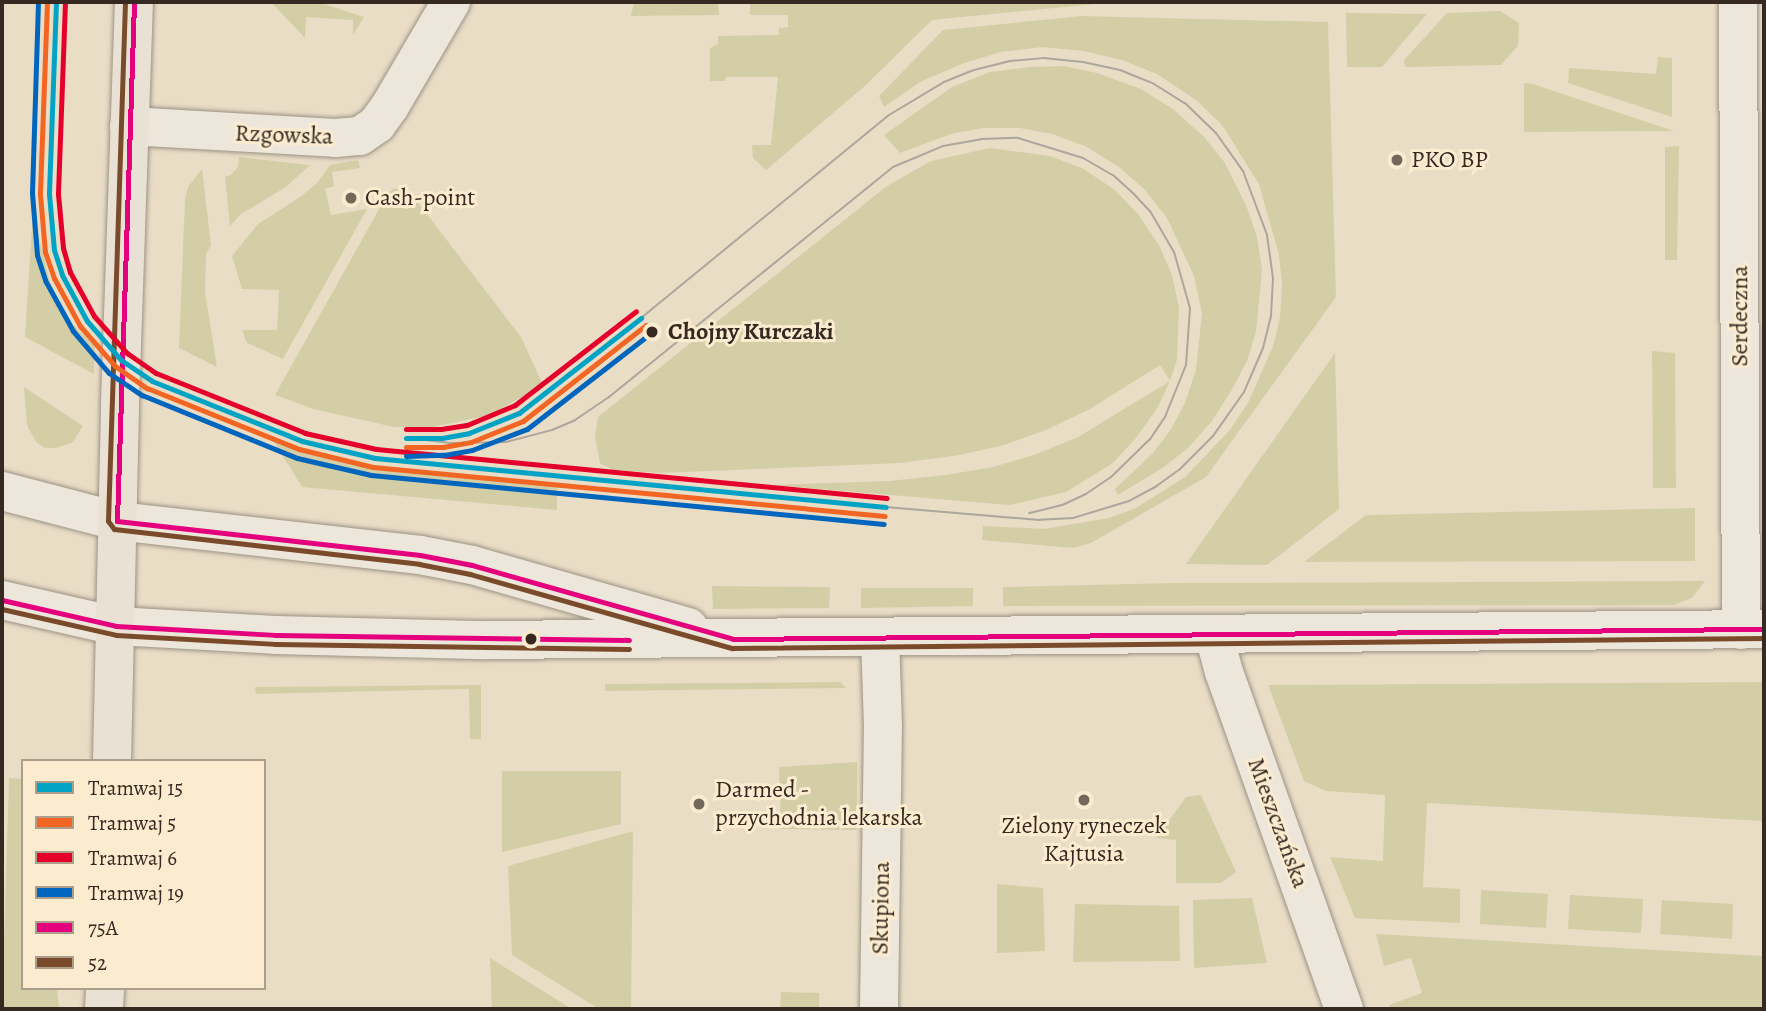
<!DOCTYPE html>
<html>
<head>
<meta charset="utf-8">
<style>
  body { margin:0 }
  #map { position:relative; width:1766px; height:1011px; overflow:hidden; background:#eaddc6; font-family:Alegreya,serif }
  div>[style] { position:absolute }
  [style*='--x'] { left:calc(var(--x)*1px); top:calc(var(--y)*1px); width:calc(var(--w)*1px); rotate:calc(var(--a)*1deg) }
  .green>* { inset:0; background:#d4cea6 }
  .roads { filter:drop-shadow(0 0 2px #9c9385) drop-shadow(0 0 2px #9c9385) }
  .minor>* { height:38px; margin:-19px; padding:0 19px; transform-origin:19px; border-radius:19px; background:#ede6da }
  .major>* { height:38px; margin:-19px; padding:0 19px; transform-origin:19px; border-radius:19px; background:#e9e2d4 }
  .tram>* { height:2px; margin:-1px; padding:0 1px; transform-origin:1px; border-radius:1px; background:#aca69c }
  .bus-1>* { height:5px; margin:-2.5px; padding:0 2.5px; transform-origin:2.5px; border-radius:2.5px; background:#e5007d }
  .bus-2>* { height:5px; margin:-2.5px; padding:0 2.5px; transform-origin:2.5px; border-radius:2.5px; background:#7a4b2a }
  .tram-1>* { height:5px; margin:-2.5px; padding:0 2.5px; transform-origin:2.5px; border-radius:2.5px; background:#03a3c5 }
  .tram-2>* { height:5px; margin:-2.5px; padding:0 2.5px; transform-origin:2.5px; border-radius:2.5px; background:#f26522 }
  .tram-3>* { height:5px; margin:-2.5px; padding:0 2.5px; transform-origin:2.5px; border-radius:2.5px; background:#e4002b }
  .tram-4>* { height:5px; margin:-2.5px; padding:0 2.5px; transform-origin:2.5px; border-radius:2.5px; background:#0065bd }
  .dots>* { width:19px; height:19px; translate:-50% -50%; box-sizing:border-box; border:4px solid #fbecd0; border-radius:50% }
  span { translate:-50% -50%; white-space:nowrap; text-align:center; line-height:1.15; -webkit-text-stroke:6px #fbecd0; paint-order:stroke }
  .street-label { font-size:24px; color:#352921 }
  .poi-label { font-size:24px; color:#352921 }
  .left { translate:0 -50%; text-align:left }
  .stop-label { font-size:24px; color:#352921; font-weight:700 }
  .frame { position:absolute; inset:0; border:4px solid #352921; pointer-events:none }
  .legend { position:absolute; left:21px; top:759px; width:245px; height:231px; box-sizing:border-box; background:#fbecd0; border:2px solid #ac9e8a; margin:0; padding:9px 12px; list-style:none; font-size:21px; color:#352921 }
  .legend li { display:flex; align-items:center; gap:14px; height:35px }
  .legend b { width:35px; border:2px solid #ac9e8a }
</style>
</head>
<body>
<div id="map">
  <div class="green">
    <div style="clip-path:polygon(271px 2px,318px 2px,364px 17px,353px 35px,353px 20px,306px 17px,305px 38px)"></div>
    <div style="clip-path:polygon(634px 2px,718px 2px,719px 15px,631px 16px)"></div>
    <div style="clip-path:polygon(750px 2px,1115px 2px,932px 20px,866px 85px,766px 170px,753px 158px,752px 145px,771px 145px,778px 77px,726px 77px,725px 81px,710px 81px,710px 48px,718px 44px,718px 36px,779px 35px,779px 28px,788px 27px,788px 15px,750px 15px)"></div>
    <div style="clip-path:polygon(1500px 11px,1519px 23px,1518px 46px,1501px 65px,1405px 67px,1404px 60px,1447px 13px)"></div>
    <div style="clip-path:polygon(1346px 13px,1427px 14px,1382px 67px,1347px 67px)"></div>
    <div style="clip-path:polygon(1081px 16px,1328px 22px,1336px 297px,1206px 477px,1091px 543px,1073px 548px,982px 540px,983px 526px,1044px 529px,1109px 518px,1136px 508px,1185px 477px,1229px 431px,1249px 401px,1273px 346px,1280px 318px,1282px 285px,1279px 255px,1259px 184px,1222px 125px,1196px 100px,1157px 74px,1122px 60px,1083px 51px,1042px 47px,1001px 52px,964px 63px,920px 82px,884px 107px,879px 96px,943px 30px)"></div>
    <div style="clip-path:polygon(1658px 57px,1672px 58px,1672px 117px,1568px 83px,1569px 68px,1656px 74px)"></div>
    <div style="clip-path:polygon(1064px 66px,1097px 73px,1141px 89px,1173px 109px,1204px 137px,1225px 163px,1246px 205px,1257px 237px,1262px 270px,1256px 332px,1247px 361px,1231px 391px,1212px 421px,1188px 448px,1164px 467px,1118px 495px,1115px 489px,1152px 454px,1170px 431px,1185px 403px,1196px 370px,1202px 313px,1194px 276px,1167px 218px,1145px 190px,1119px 167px,1085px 146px,1052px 134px,1020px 128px,983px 128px,951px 134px,900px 153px,884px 135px,952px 87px,990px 72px,1029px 67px)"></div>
    <div style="clip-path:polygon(1524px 83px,1533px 84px,1674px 131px,1524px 132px)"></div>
    <div style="clip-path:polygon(1679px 146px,1677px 260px,1665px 260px,1665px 147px)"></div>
    <div style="clip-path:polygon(990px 148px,1050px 156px,1082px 168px,1115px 190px,1138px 214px,1159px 245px,1172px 275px,1179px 307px,1177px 360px,1170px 381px,1158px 407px,1136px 438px,1113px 463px,1066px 492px,1009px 505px,772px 485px,889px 481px,946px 475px,993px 467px,1034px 455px,1078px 437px,1170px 381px,1160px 365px,1090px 409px,1046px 430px,1004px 445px,960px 455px,900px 463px,661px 473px,613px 470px,600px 463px,595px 437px,598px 417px,887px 186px,931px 161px)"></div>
    <div style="clip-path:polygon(239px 157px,310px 165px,286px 187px,241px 214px,230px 226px,225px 177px,231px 175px,238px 167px)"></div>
    <div style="clip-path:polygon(358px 160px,360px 168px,332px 172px,334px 186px,325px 189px,331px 215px,367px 209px,283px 359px,247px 343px,242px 330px,277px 330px,279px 290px,242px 289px,232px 256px,258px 224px,300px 197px,317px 183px,330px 165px)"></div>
    <div style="clip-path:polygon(202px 169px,211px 245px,206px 254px,205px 292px,217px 367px,179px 348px,185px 199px,188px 187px)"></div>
    <div style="clip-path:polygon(401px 188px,413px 196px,521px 337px,543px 385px,490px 415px,432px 427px,394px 427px,313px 409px,275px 395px,387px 195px,393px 189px)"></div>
    <div style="clip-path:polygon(33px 212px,50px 282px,67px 319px,95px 346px,94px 374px,25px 337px)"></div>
    <div style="clip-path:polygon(1652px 351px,1675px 353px,1676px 488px,1653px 488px)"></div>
    <div style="clip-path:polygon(1335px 353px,1339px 509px,1267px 565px,1186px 564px)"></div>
    <div style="clip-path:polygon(24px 387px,83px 426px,72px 443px,55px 448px,45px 448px,37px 443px,27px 426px)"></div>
    <div style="clip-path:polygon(273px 440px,350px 464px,557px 487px,557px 510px,302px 487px)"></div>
    <div style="clip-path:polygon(1695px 508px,1695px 561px,1304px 562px,1366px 515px)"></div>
    <div style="clip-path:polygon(1705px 581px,1692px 598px,1673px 605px,1003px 606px,1003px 587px,1173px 583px)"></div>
    <div style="clip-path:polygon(712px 586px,830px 587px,829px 608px,713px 609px)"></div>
    <div style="clip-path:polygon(861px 588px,973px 588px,973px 606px,861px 608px)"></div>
    <div style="clip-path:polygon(840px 682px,846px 688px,605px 691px,605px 684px)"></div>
    <div style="clip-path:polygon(1764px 682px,1764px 821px,1427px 803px,1423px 887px,1460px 889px,1460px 923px,1355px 918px,1330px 857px,1383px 861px,1385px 795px,1326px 791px,1304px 781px,1268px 685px)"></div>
    <div style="clip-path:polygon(481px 685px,481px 739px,470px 739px,469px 689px,256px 694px,255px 687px)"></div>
    <div style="clip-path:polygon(857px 762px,857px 830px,781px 829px,779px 767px)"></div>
    <div style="clip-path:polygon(502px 771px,621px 771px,621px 824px,502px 852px)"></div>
    <div style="clip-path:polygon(9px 778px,23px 779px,23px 988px,57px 988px,59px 1009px,2px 1009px)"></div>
    <div style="clip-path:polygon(1201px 795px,1236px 872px,1221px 883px,1176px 883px,1176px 840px,1156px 838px,1186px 797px)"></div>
    <div style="clip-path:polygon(633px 831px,631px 1009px,599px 1009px,512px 955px,508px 866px)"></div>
    <div style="clip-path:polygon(997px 884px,1043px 888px,1045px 951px,997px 953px)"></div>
    <div style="clip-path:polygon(1481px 890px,1548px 894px,1546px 928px,1480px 924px)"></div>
    <div style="clip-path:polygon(1570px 895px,1643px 899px,1641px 933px,1568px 929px)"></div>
    <div style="clip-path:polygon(1252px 898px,1267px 963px,1194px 968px,1193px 900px)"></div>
    <div style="clip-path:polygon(1662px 900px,1733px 904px,1732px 939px,1660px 934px)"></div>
    <div style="clip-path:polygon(1075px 904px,1179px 906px,1180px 961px,1073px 962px)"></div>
    <div style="clip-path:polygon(1376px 934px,1764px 956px,1764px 1009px,1391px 1009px,1389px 1005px,1422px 993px,1411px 958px,1384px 966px)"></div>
    <div style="clip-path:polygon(490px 958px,572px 1009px,492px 1009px)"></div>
    <div style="clip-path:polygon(781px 992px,819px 993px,819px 1009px,780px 1009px)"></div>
  </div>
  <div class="roads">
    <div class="minor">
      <div style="--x:1738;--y:2;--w:628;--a:89.73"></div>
      <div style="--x:129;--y:126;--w:206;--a:3.3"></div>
      <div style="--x:335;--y:138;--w:25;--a:-5"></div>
      <div style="--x:360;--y:136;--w:21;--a:-35"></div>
      <div style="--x:377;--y:124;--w:22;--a:-54"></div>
      <div style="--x:390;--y:106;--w:121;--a:-59.6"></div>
      <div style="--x:2;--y:491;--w:119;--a:14.6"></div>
      <div style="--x:117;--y:521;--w:305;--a:6.4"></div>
      <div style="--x:420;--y:555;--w:53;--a:10.9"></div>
      <div style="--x:472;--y:565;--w:225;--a:16"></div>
      <div style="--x:2;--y:600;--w:117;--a:12.8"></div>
      <div style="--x:116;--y:626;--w:159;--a:3.2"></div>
      <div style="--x:275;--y:635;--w:211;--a:1.4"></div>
      <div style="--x:486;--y:640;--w:1278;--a:-0.49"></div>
      <div style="--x:1214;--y:635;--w:38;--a:75"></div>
      <div style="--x:1224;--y:672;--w:358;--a:70.4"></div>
      <div style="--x:879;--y:1009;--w:282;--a:-89.2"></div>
      <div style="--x:883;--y:727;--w:89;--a:-91.9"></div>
    </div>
    <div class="major">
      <div style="--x:112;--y:761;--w:359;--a:-88.7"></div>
      <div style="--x:120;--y:402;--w:400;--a:-88"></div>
      <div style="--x:104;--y:1009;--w:21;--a:-87"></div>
    </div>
  </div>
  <div class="tram">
    <div style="--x:641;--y:318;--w:320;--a:-39.3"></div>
    <div style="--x:889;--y:115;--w:64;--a:-31"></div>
    <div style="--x:944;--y:82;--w:32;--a:-22"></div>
    <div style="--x:974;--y:70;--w:37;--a:-14"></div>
    <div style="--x:1010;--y:61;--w:33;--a:-5"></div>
    <div style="--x:1043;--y:58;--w:40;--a:5.7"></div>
    <div style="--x:1083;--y:62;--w:38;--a:12"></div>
    <div style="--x:1120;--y:70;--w:37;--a:22"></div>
    <div style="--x:1154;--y:84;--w:36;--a:32"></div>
    <div style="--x:1185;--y:103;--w:43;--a:44.1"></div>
    <div style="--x:1216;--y:133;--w:47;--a:54.6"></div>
    <div style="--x:1243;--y:171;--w:68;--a:69.4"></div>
    <div style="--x:1267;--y:235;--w:43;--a:82.1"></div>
    <div style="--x:1273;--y:278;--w:38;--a:93"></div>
    <div style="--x:1271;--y:316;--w:33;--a:104"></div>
    <div style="--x:1263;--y:348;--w:48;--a:113.4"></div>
    <div style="--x:1244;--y:392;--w:54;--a:125.2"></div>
    <div style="--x:1213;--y:436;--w:47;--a:135"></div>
    <div style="--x:1180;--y:469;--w:29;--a:144"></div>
    <div style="--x:1157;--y:486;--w:32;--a:152"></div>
    <div style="--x:1129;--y:501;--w:59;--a:163.1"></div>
    <div style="--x:1073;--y:518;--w:33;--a:177"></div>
    <div style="--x:1040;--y:520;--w:155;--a:-175.2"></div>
    <div style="--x:410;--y:438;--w:40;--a:7.1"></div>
    <div style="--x:450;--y:443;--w:56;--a:-1"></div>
    <div style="--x:506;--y:442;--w:48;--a:-14.6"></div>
    <div style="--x:552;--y:430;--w:25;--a:-23"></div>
    <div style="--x:575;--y:420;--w:41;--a:-34.1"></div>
    <div style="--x:609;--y:397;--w:365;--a:-39"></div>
    <div style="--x:893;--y:167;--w:54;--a:-22.8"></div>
    <div style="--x:943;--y:146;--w:39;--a:-10"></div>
    <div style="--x:981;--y:139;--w:37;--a:-2"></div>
    <div style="--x:1018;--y:138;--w:68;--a:17.1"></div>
    <div style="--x:1083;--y:158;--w:34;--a:30"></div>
    <div style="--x:1113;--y:175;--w:25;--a:42"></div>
    <div style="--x:1132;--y:192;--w:26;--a:47"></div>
    <div style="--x:1150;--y:211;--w:48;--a:59.7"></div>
    <div style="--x:1174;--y:252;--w:58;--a:74.1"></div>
    <div style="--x:1190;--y:308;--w:57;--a:94"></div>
    <div style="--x:1186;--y:365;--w:56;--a:112"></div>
    <div style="--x:1165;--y:417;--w:27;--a:124"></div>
    <div style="--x:1150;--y:439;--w:54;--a:135.7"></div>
    <div style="--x:1111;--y:477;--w:30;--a:146"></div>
    <div style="--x:1086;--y:494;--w:26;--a:155"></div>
    <div style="--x:1062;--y:505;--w:34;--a:166"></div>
  </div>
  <div class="bus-1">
    <div style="--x:134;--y:2;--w:519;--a:91.88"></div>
    <div style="--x:117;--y:521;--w:305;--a:6.4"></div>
    <div style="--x:420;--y:555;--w:53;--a:10.9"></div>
    <div style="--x:472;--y:565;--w:271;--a:15.8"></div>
    <div style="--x:733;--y:639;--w:1031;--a:-0.56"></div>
    <div style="--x:2;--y:600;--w:117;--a:12.8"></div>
    <div style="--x:116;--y:626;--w:159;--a:3.2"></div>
    <div style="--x:275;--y:635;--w:354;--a:0.8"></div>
  </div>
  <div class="bus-2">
    <div style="--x:125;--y:2;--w:519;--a:91.88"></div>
    <div style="--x:108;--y:521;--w:10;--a:53"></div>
    <div style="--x:114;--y:529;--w:307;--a:6.5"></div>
    <div style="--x:419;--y:564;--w:52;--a:11.1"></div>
    <div style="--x:470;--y:574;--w:272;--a:15.8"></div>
    <div style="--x:732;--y:648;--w:1032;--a:-0.56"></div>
    <div style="--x:2;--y:609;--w:117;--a:12.8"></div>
    <div style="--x:116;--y:635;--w:159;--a:3.2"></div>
    <div style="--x:275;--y:644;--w:354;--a:0.8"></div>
  </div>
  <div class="tram-1">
    <div style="--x:56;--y:2;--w:192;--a:92.1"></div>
    <div style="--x:49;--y:194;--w:56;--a:84.9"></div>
    <div style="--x:54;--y:250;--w:26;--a:72"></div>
    <div style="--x:62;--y:275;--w:52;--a:61.5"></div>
    <div style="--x:87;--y:321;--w:52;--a:48.9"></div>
    <div style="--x:121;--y:360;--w:37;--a:34"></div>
    <div style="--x:152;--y:381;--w:162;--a:21.8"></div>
    <div style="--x:302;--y:441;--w:75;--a:13.1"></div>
    <div style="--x:375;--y:458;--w:513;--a:5.48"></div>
    <div style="--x:406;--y:438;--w:36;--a:0"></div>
    <div style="--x:442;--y:438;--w:27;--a:-10"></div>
    <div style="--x:469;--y:433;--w:54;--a:-21.8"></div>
    <div style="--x:519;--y:413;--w:155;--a:-37.9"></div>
  </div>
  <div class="tram-2">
    <div style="--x:47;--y:2;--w:192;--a:92.1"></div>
    <div style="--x:40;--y:194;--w:58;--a:85.1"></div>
    <div style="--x:45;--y:252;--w:28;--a:71"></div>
    <div style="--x:54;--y:278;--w:55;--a:61.6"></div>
    <div style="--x:80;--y:326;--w:53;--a:48.8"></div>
    <div style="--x:115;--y:366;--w:39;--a:35"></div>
    <div style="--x:147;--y:388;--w:164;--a:21.9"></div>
    <div style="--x:299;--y:449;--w:76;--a:13.7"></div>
    <div style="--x:373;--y:467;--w:514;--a:5.47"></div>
    <div style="--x:406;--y:447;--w:37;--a:0"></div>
    <div style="--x:443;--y:447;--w:28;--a:-10"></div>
    <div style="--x:471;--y:442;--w:56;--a:-22"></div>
    <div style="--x:523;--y:421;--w:156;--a:-38"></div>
  </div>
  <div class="tram-3">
    <div style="--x:65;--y:2;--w:192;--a:92.1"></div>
    <div style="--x:58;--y:194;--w:54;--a:84.7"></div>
    <div style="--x:63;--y:248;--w:25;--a:74"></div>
    <div style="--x:70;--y:272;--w:50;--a:61.4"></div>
    <div style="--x:94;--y:316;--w:50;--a:48.3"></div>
    <div style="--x:127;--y:353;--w:35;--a:35"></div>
    <div style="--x:156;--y:373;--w:161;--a:21.9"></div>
    <div style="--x:305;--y:433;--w:73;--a:12.7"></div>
    <div style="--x:376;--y:449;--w:513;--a:5.48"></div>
    <div style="--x:406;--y:429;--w:35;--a:0"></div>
    <div style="--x:441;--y:429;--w:26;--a:-9"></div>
    <div style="--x:467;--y:425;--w:52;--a:-22.6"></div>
    <div style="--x:515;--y:405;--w:153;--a:-37.8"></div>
  </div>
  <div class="tram-4">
    <div style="--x:38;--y:2;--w:191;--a:91.8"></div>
    <div style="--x:32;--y:193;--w:62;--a:85.4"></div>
    <div style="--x:37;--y:255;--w:28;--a:72"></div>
    <div style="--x:46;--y:282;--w:56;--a:61.1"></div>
    <div style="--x:73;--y:331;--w:55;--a:49.4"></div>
    <div style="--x:109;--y:373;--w:40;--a:34"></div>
    <div style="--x:142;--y:395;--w:167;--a:22.1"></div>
    <div style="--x:297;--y:458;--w:76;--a:12.9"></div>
    <div style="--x:371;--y:475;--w:515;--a:5.46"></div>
    <div style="--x:406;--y:456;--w:38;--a:-2"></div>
    <div style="--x:444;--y:455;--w:28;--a:-10"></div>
    <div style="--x:472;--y:450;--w:59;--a:-20.9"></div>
    <div style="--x:527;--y:429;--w:158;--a:-37.8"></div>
  </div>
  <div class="dots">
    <div style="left:1397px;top:160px;background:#74685b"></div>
    <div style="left:351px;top:198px;background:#74685b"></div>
    <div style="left:652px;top:332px;background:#352921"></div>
    <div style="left:531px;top:639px;background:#352921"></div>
    <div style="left:1084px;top:800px;background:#74685b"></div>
    <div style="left:699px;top:804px;background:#74685b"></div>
  </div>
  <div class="street-label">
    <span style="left:284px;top:135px;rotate:2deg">Rzgowska</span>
    <span style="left:1740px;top:316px;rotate:-90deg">Serdeczna</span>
    <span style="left:1278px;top:823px;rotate:70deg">Mieszczańska</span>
    <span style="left:881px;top:908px;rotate:-89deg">Skupiona</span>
  </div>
  <div class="poi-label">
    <span class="left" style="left:1411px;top:160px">PKO BP</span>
    <span class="left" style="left:365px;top:198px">Cash-point</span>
    <span class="left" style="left:715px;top:804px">Darmed -<br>przychodnia lekarska</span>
    <span style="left:1084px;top:840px">Zielony ryneczek<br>Kajtusia</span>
  </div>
  <div class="stop-label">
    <span class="left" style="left:668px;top:332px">Chojny Kurczaki</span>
  </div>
  <div class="frame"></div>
  <ul class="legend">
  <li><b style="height:9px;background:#03a3c5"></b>Tramwaj 15</li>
  <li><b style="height:9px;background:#f26522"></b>Tramwaj 5</li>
  <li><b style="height:9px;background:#e4002b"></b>Tramwaj 6</li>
  <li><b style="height:9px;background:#0065bd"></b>Tramwaj 19</li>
  <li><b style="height:9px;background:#e5007d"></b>75A</li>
  <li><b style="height:9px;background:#7a4b2a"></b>52</li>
  </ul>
</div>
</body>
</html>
